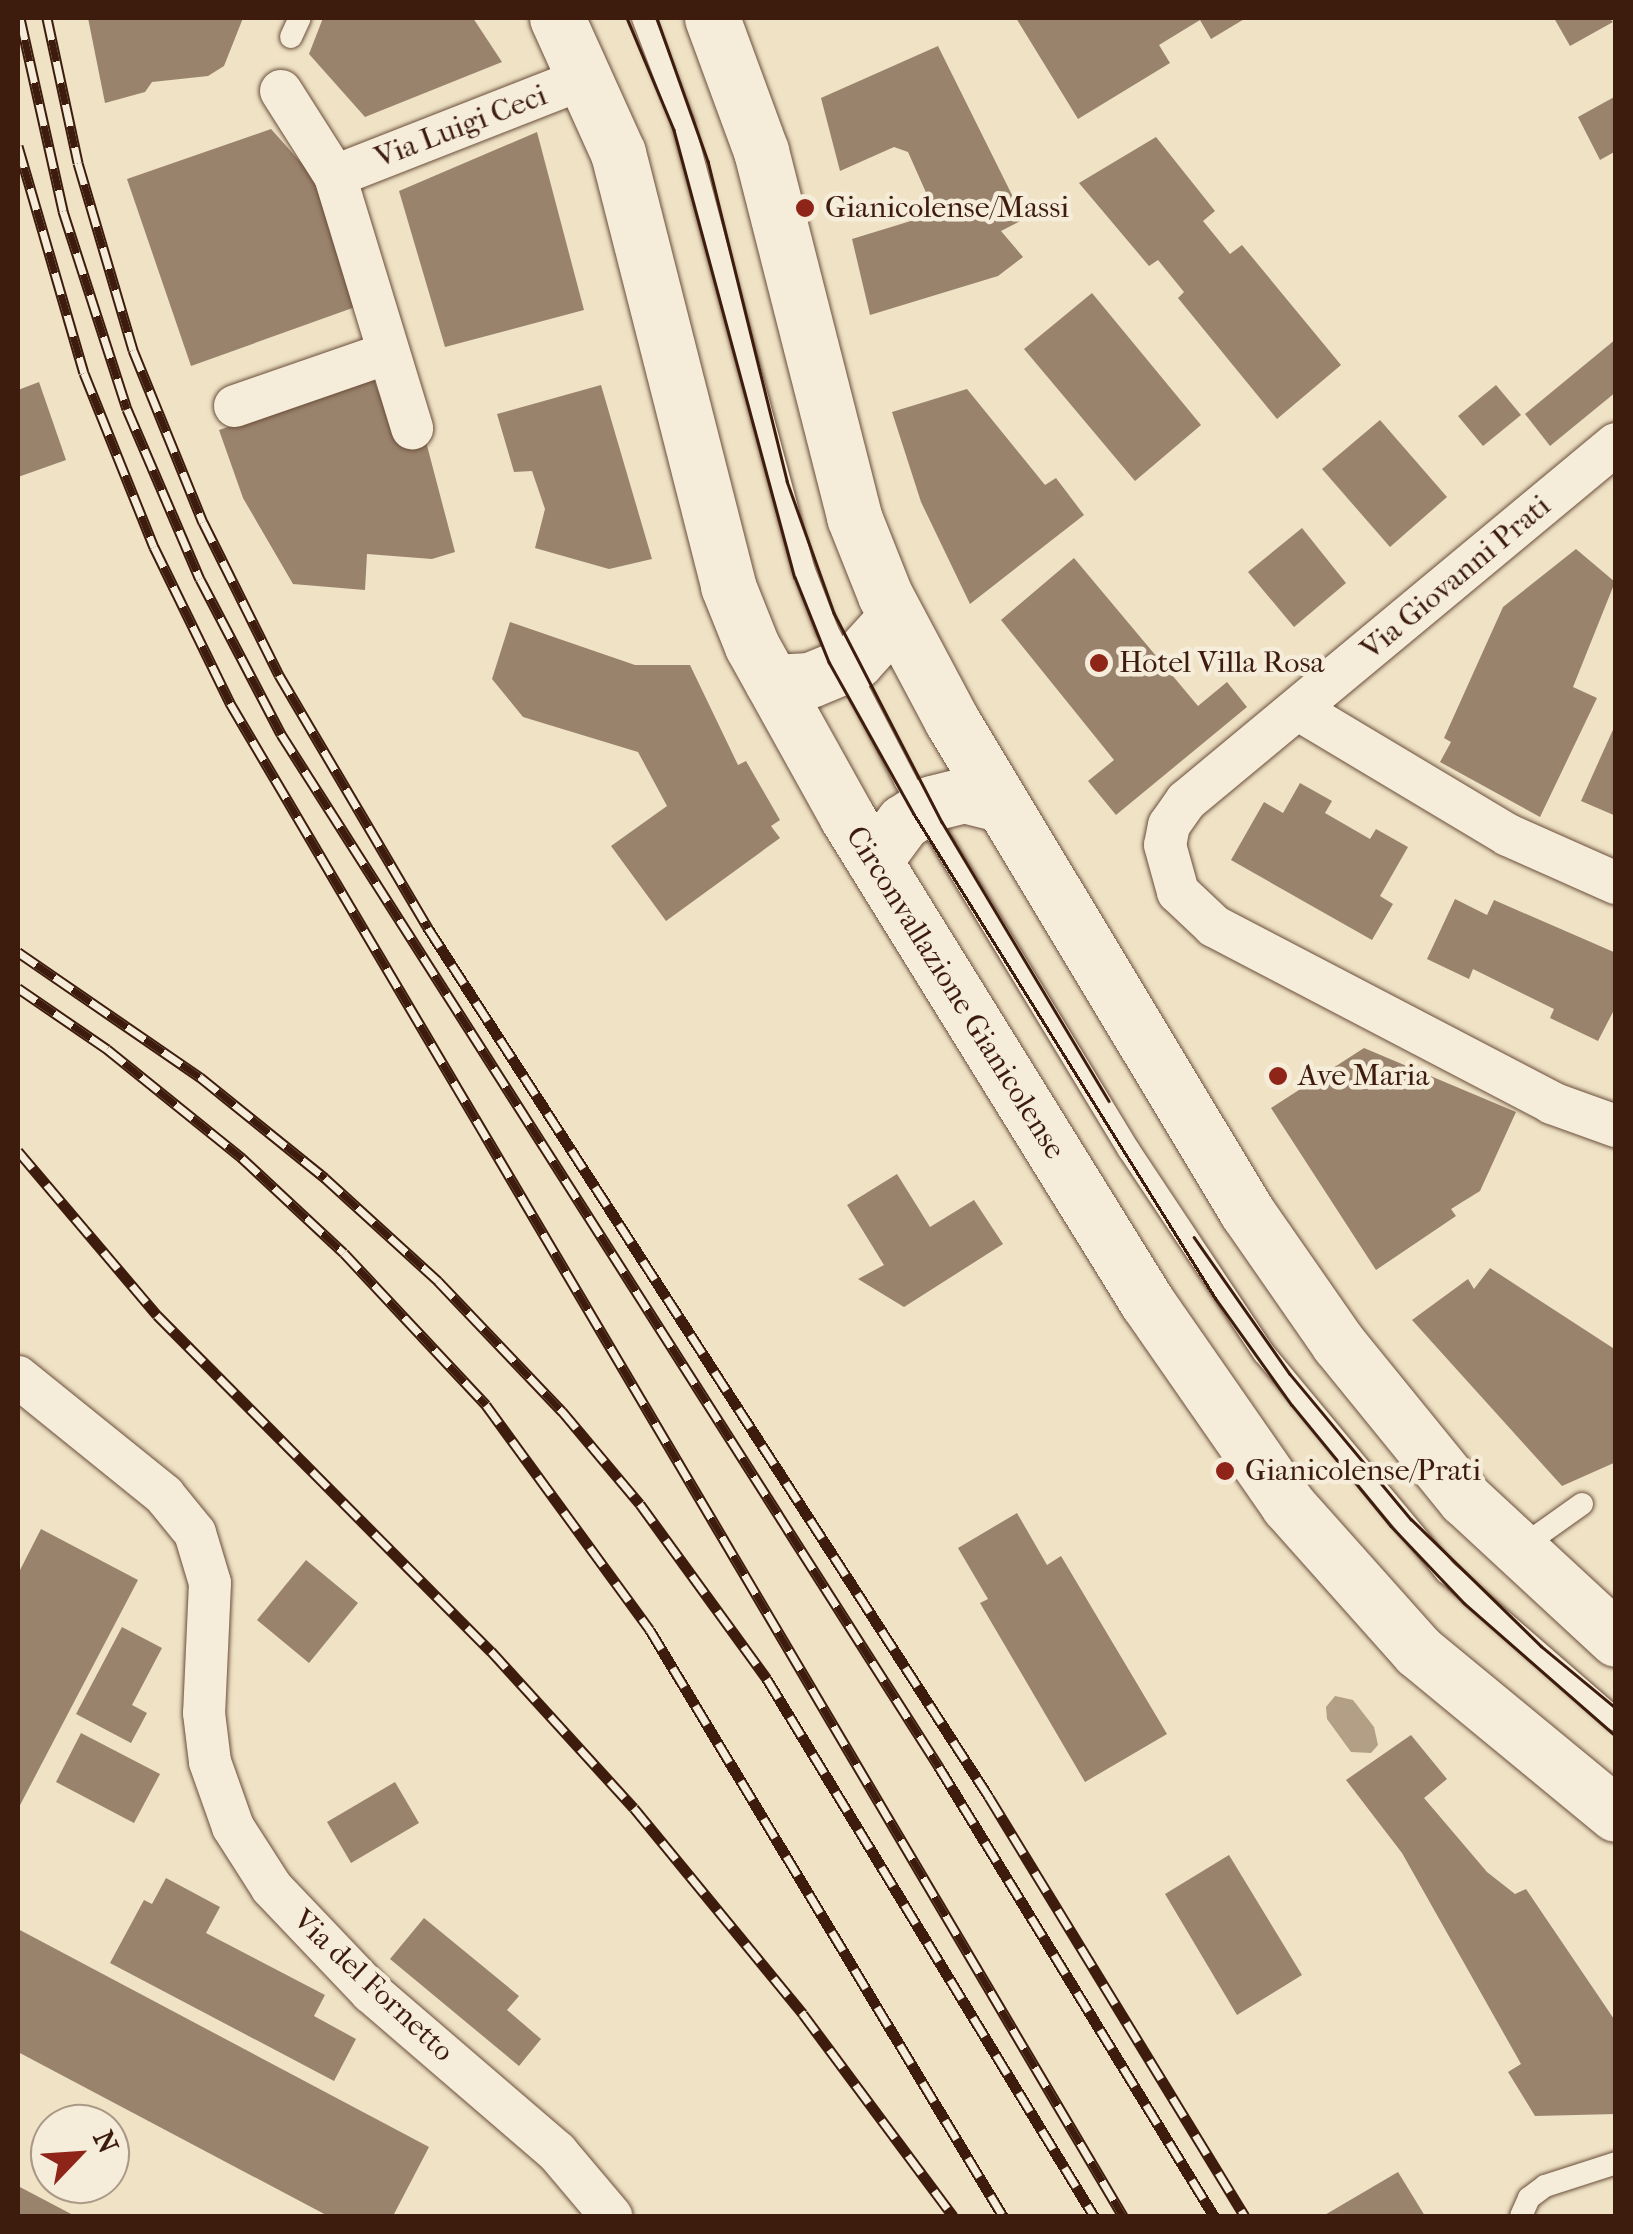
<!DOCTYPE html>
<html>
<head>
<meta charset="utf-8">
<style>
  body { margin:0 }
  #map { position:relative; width:1633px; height:2234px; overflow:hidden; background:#efe2c5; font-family:"IM FELL French Canon",serif }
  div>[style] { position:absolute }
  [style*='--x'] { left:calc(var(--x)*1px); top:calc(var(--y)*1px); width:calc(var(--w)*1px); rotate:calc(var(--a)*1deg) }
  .water>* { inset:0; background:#b29f86 }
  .building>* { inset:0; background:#9a836d }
  .roads { filter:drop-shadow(0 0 2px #6a4e3b) drop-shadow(0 0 2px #6a4e3b) }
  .lane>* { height:22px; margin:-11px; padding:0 11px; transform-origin:11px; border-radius:11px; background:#f5ecd9 }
  .street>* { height:42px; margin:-21px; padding:0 21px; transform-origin:21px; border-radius:21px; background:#f5ecd9 }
  .secondary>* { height:55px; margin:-27.5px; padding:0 27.5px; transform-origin:27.5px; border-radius:27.5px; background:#f5ecd9 }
  .tram>* { height:2.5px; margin:-1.25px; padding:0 1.25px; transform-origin:1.25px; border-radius:1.25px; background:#3d1c0d }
  .rail>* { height:11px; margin-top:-5.5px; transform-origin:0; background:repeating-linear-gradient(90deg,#f5ecd9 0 22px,#3d1c0d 0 44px); box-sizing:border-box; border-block:2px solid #3d1c0d }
  .dots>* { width:28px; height:28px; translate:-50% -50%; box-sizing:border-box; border:5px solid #f5ecd9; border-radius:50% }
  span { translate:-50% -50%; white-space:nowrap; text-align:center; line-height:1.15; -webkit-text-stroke:9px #f5ecd9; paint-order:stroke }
  .street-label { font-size:30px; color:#3d1c0d }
  .poi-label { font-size:30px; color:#3d1c0d }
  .left { translate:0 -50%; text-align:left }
  .frame { position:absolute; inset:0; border:20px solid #3d1c0d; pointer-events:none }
  .north { position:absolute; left:30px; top:2104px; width:100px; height:100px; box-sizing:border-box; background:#f5ecd9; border:2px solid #ab9987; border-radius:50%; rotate:65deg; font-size:28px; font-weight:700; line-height:40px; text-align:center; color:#3d1c0d }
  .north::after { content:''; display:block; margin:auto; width:35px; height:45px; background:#8f2418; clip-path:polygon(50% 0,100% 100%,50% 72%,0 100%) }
</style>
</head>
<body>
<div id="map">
  <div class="water">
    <div style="clip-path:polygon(1335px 1696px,1353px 1700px,1374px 1727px,1378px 1745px,1371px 1753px,1351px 1752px,1327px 1719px,1326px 1707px)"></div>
  </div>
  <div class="building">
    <div style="clip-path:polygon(88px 18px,243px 18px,224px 66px,208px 76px,152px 82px,145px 92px,105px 103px)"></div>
    <div style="clip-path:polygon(323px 18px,473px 18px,502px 62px,365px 117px,309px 54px)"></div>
    <div style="clip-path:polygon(1016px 18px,1246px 18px,1211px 39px,1200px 20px,1159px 45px,1170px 63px,1078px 119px)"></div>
    <div style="clip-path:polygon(1554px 18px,1609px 18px,1613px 22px,1570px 46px)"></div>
    <div style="clip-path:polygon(938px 46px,1024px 219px,1001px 231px,1023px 257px,998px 276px,870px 315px,852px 239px,927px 216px,932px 206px,908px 152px,894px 147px,840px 171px,821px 98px)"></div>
    <div style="clip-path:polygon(1616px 96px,1616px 151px,1600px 160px,1578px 117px)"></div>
    <div style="clip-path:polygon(271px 129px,313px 176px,358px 306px,191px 366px,127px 179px)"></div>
    <div style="clip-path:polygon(537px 132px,584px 310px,445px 347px,399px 191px)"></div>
    <div style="clip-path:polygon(1156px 137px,1215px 211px,1203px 221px,1230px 254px,1242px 245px,1341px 365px,1277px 419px,1178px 298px,1184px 292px,1158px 260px,1149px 266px,1079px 183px)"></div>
    <div style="clip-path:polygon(1092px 293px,1201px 425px,1135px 481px,1024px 349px)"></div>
    <div style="clip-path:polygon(1616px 339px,1616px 392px,1550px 446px,1525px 414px)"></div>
    <div style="clip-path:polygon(373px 377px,396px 438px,424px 434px,455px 552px,432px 559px,367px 554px,365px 590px,293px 584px,243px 498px,219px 430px)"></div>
    <div style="clip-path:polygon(39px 382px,66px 460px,18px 477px,18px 390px)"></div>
    <div style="clip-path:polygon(601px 385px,652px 559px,609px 569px,535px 548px,545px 509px,532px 471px,514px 472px,497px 414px)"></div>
    <div style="clip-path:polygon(1496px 385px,1521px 415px,1483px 446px,1458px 416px)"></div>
    <div style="clip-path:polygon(967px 389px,1045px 485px,1056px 478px,1084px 515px,970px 604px,921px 502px,892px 412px)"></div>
    <div style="clip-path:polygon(1380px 420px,1447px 497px,1390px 547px,1322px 469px)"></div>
    <div style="clip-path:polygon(1302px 528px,1346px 583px,1294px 627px,1248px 572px)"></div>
    <div style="clip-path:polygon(1576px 549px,1615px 582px,1573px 687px,1597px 698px,1540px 817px,1440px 762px,1451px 742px,1444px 738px,1503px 607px)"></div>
    <div style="clip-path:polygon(1074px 558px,1198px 706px,1227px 682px,1247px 707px,1116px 815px,1088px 781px,1114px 760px,1001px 620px)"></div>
    <div style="clip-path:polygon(510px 622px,635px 665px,690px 665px,738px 765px,746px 761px,780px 820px,771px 826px,780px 838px,666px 921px,611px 846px,667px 806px,638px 752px,523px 717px,492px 679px)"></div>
    <div style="clip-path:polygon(1616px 723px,1616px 816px,1581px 801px)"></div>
    <div style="clip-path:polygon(1300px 783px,1332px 801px,1325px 813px,1370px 839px,1376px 829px,1408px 847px,1380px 896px,1393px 904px,1372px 940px,1231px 860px,1264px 802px,1283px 813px)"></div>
    <div style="clip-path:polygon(1455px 899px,1487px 915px,1494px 900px,1616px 953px,1616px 1006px,1598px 1041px,1550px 1018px,1554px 1009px,1473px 969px,1469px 979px,1427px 959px)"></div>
    <div style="clip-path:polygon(1364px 1048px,1516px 1112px,1480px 1191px,1451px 1209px,1456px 1216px,1376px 1270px,1271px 1108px)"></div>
    <div style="clip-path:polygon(897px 1174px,930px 1227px,974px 1200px,1003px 1244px,904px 1307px,858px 1279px,884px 1265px,847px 1205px)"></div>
    <div style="clip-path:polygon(1490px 1268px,1616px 1350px,1616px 1462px,1562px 1486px,1412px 1320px,1468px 1279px,1474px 1289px)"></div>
    <div style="clip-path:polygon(1017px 1513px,1047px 1565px,1061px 1556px,1167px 1734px,1085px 1782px,980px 1603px,988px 1599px,958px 1548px)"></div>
    <div style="clip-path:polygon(41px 1529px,138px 1580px,18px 1809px,18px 1574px)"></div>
    <div style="clip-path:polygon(306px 1560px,358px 1603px,309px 1663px,257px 1620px)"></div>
    <div style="clip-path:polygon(122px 1627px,162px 1648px,132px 1705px,147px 1713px,131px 1743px,76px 1714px)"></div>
    <div style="clip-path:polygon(81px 1733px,160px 1774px,134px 1823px,56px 1782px)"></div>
    <div style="clip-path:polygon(1411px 1735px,1447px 1779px,1424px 1798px,1487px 1872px,1515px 1894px,1526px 1889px,1616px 2022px,1616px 2114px,1535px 2116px,1508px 2072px,1521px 2064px,1402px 1853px,1346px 1780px)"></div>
    <div style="clip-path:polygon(395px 1782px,419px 1823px,351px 1863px,327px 1822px)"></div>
    <div style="clip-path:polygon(1229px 1855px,1302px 1975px,1237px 2015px,1165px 1894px)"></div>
    <div style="clip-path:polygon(166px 1878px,220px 1907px,206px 1933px,325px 1995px,314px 2016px,356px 2039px,334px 2081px,110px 1963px,144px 1900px,152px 1904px)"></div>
    <div style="clip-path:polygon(424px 1918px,519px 1996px,507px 2010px,541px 2039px,519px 2066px,390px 1959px)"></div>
    <div style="clip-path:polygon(18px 1929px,429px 2147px,393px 2216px,328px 2216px,18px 2052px)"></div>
    <div style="clip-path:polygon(1398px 2172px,1425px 2216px,1323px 2216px)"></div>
    <div style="clip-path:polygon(18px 2186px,75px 2216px,18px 2216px)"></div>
  </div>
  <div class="roads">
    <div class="lane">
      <div style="--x:643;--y:18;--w:112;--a:69.1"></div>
      <div style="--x:683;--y:123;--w:461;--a:74.9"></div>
      <div style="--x:803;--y:568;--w:66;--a:68.8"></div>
      <div style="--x:827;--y:630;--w:171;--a:62.5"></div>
      <div style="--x:906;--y:782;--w:430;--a:58.8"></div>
      <div style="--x:1129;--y:1150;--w:244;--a:56.4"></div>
      <div style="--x:1264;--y:1353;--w:285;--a:50.3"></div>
      <div style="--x:1446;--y:1572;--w:225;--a:41"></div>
      <div style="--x:291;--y:37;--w:21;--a:-65"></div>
      <div style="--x:1520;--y:1548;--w:76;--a:-35.4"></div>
      <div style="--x:1521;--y:2216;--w:20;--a:-66"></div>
      <div style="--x:1529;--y:2198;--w:20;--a:-37"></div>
      <div style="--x:1545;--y:2186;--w:75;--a:-17.9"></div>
    </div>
    <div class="street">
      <div style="--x:281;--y:91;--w:101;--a:57.6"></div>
      <div style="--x:335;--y:176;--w:264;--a:73"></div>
      <div style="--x:335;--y:176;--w:272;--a:-21.4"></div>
      <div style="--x:235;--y:406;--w:162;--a:-19.1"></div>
      <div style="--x:1616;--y:444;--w:559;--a:140.3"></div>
      <div style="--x:1186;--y:801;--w:29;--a:125"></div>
      <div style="--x:1169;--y:825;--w:20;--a:101"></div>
      <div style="--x:1165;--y:845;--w:49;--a:74.5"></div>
      <div style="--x:1178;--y:892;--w:50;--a:43.4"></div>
      <div style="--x:1214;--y:926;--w:382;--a:27.6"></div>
      <div style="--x:1552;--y:1103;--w:68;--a:19.8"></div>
      <div style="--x:1299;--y:710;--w:244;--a:30.9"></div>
      <div style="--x:1508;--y:835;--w:118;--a:24"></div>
      <div style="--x:18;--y:1377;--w:188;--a:38.9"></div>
      <div style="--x:164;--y:1495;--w:49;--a:50.8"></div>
      <div style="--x:195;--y:1533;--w:52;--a:73.3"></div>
      <div style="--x:210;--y:1583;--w:130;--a:92.6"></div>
      <div style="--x:204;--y:1713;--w:49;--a:83"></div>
      <div style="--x:210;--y:1762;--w:69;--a:70.5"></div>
      <div style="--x:233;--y:1827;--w:72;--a:57.4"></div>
      <div style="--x:272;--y:1888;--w:144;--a:46.4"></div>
      <div style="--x:371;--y:1992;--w:245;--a:40.7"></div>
      <div style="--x:557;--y:2152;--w:84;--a:49.8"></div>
    </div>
    <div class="secondary">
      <div style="--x:557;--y:18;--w:148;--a:65.7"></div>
      <div style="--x:618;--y:153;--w:447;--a:75.7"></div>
      <div style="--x:728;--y:586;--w:65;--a:68.2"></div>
      <div style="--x:752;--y:646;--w:196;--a:60.9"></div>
      <div style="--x:847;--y:817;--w:570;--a:58.26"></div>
      <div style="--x:1147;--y:1302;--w:247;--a:55.2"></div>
      <div style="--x:1288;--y:1505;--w:195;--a:48.3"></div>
      <div style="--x:1418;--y:1651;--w:256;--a:39.5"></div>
      <div style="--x:712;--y:18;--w:142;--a:69.8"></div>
      <div style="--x:761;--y:151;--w:378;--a:75.7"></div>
      <div style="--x:854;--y:517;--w:84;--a:68.3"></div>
      <div style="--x:885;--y:595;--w:143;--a:62"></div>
      <div style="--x:952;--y:721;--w:573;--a:59"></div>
      <div style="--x:1247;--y:1212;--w:160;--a:55.2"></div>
      <div style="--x:1338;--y:1343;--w:201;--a:50.9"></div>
      <div style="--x:1465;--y:1499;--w:206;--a:42.8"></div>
      <div style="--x:772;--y:682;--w:38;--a:-3"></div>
      <div style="--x:810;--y:680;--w:50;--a:-22.4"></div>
      <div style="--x:856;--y:661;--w:59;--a:-47.7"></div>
      <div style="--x:874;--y:861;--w:49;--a:-53.4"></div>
      <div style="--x:903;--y:822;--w:35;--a:-33"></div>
      <div style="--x:932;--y:803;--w:33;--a:-14"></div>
      <div style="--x:964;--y:795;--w:37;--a:14"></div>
    </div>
  </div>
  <div class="tram">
    <div style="--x:627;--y:18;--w:121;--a:67.2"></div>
    <div style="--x:674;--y:130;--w:463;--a:74.9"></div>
    <div style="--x:795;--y:577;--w:92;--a:68.2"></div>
    <div style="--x:829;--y:662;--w:174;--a:60.8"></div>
    <div style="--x:914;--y:814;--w:571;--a:58.09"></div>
    <div style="--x:1216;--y:1299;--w:130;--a:54.4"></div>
    <div style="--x:1292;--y:1405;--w:156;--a:50.7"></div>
    <div style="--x:1391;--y:1526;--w:106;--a:46.5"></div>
    <div style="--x:1464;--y:1603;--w:202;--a:41.2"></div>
    <div style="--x:657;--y:18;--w:152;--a:70.4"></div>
    <div style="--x:708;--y:161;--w:330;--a:76.1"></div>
    <div style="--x:787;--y:481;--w:140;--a:70.4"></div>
    <div style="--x:834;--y:613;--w:235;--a:62.7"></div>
    <div style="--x:942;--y:822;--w:325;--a:59.1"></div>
    <div style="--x:1194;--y:1237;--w:167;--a:55"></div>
    <div style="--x:1290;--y:1374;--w:189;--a:50.2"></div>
    <div style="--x:1411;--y:1519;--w:182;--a:44.3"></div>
    <div style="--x:1541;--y:1646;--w:97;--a:39.6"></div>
  </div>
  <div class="rail">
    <div style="--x:20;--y:18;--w:198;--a:77.4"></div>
    <div style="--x:63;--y:211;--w:208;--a:72.1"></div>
    <div style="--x:127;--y:409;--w:185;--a:66.8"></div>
    <div style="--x:200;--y:579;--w:175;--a:62.4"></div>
    <div style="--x:281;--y:734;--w:1225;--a:57.5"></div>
    <div style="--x:939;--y:1767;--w:527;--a:58.51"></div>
    <div style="--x:47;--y:18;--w:148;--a:77.9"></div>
    <div style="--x:78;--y:163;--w:195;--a:73.6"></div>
    <div style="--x:133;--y:350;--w:186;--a:67.9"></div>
    <div style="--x:203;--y:522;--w:171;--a:63.6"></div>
    <div style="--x:279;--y:675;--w:294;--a:59.5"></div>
    <div style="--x:428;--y:928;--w:1034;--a:57.15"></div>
    <div style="--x:989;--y:1797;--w:491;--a:58.6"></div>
    <div style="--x:18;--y:146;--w:236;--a:73.8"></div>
    <div style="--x:84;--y:373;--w:188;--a:68.1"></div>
    <div style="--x:154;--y:547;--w:174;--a:64"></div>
    <div style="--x:230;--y:703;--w:1757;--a:59.45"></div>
    <div style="--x:18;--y:952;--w:221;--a:34.5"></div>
    <div style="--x:200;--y:1077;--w:161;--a:38.9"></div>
    <div style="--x:325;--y:1178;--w:153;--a:42.3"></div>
    <div style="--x:438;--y:1281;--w:180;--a:46.4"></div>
    <div style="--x:562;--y:1411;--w:121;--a:50"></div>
    <div style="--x:640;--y:1504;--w:216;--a:54"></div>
    <div style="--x:767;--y:1679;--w:629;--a:58.66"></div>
    <div style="--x:18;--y:988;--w:108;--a:34.4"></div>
    <div style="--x:107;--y:1049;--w:174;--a:38.9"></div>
    <div style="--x:242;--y:1158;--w:139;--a:43"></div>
    <div style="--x:344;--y:1253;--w:208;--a:46.9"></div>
    <div style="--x:486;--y:1405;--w:278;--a:53.9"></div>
    <div style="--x:650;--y:1630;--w:684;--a:58.94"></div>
    <div style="--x:18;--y:1151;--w:215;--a:49.7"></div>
    <div style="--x:157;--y:1315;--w:474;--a:45.2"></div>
    <div style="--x:491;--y:1651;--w:212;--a:47.7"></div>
    <div style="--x:634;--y:1808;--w:266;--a:50.6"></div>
    <div style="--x:803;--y:2014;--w:252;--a:53.4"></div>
  </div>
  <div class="dots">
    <div style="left:805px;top:208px;background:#8f2418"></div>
    <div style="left:1099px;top:663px;background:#8f2418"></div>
    <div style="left:1278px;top:1076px;background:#8f2418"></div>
    <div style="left:1225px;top:1471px;background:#8f2418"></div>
  </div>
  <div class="street-label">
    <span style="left:461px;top:127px;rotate:-21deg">Via Luigi Ceci</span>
    <span style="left:1456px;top:578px;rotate:-40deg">Via Giovanni Prati</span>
    <span style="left:955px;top:993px;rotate:58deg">Circonvallazione Gianicolense</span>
    <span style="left:373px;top:1986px;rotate:43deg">Via del Fornetto</span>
  </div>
  <div class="poi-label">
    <span class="left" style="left:825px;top:208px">Gianicolense/Massi</span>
    <span class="left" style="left:1119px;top:663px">Hotel Villa Rosa</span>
    <span class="left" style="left:1298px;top:1076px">Ave Maria</span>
    <span class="left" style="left:1245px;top:1471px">Gianicolense/Prati</span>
  </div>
  <div class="frame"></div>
  <div class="north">N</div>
</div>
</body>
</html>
